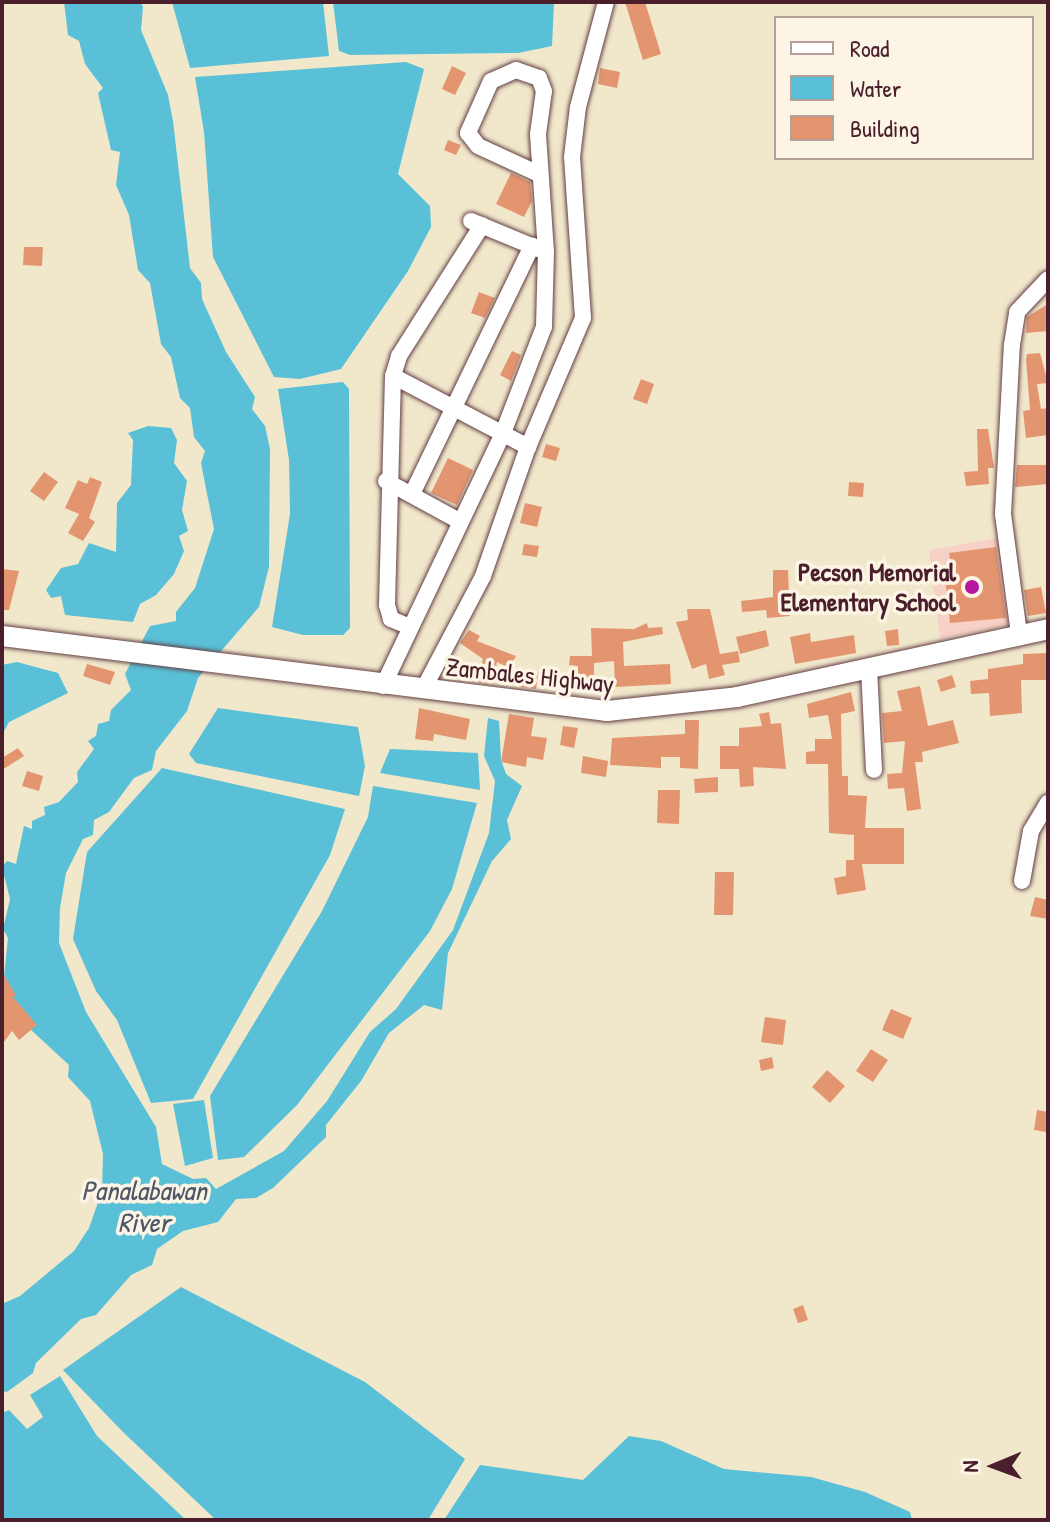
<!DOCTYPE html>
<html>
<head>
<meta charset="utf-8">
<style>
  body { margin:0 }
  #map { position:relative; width:1050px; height:1522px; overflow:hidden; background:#f1e8cc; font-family:"Patrick Hand",sans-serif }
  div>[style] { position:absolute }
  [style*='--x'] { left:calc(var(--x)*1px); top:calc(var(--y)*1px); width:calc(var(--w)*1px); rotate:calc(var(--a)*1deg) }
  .built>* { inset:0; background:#f7d1c6 }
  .water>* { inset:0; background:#59c0d7 }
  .building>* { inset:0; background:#e39570 }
  .roads { filter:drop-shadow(0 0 2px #633d43) drop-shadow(0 0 2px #633d43) }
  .minor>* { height:16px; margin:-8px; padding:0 8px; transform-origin:8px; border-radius:8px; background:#fff }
  .major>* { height:20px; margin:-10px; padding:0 10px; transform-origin:10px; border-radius:10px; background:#fff }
  .dots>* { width:22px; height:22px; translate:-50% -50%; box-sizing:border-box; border:4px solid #fcf5e5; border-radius:50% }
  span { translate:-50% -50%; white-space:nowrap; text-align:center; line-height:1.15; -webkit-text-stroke:7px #fcf5e5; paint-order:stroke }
  .poi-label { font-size:26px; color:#4a1f2b; font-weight:700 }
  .right { translate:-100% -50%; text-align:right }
  .street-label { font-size:26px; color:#4a1f2b }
  .water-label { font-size:28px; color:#4f5767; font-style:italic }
  .frame { position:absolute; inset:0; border:4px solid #4a1f2b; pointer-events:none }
  .legend { position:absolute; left:774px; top:16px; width:260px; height:144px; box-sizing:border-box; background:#fcf5e5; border:2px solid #b59f9b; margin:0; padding:10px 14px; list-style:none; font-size:24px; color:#4a1f2b }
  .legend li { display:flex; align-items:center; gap:16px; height:40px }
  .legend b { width:40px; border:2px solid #b59f9b }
  .north { position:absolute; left:954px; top:1426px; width:80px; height:80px; -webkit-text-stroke:6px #fcf5e5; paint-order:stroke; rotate:269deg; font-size:22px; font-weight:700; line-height:32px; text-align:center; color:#4a1f2b }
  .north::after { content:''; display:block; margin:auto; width:28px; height:36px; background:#4a1f2b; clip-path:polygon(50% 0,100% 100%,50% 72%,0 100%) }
</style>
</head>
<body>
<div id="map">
  <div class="built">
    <div style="clip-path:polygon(1004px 537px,1015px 624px,940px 639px,929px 550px)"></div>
  </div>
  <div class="water">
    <div style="clip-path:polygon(64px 2px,140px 2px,143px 7px,141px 30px,168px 95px,173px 121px,190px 268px,201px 283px,202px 299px,226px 352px,255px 397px,252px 409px,265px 426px,270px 449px,269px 567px,259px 607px,198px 678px,187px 711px,156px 751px,152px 770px,134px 778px,109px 812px,94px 820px,93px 835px,83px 839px,66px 873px,60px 908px,59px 943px,86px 1012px,156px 1127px,162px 1164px,193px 1179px,206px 1178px,216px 1189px,284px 1151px,327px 1101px,370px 1032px,396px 1009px,453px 930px,489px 833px,495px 781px,484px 756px,488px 718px,499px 721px,501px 760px,506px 774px,522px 786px,507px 820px,511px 839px,492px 861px,448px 953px,442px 1010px,424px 1005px,389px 1033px,361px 1081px,326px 1125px,326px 1137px,273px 1188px,256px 1198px,236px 1199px,218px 1222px,183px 1231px,157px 1249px,152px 1265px,131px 1275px,96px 1315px,81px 1319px,36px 1363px,33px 1373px,7px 1392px,2px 1391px,2px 1304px,20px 1296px,74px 1251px,89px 1228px,102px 1191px,103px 1154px,90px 1101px,68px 1077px,69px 1065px,30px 1029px,3px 987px,8px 938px,3px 929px,10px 899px,2px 867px,7px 861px,16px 864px,24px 826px,32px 829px,32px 821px,45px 815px,44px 807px,59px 802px,78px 782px,77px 772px,94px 749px,88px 741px,96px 736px,98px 724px,109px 721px,111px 710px,131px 690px,125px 674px,150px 626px,176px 621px,176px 612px,195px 588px,214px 529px,201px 463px,205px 451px,194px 437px,190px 408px,180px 398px,171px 357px,161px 344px,150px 283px,138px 270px,129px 215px,116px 185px,120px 152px,111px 150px,98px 93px,103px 88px,85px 64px,79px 41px,68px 35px)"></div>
    <div style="clip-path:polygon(172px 2px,323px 2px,329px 56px,190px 68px)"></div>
    <div style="clip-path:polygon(333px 2px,554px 2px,552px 46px,518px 53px,350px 55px,339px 51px)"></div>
    <div style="clip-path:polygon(406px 62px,424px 69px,398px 174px,430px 206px,431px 227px,408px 271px,341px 369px,300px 379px,274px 377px,213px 257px,204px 132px,195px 77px)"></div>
    <div style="clip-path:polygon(343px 382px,349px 389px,350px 628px,343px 635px,303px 635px,272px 627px,290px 514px,289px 460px,278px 389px)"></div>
    <div style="clip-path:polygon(148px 426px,171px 428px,177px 440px,174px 463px,187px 481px,182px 510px,188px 531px,179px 536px,184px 551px,174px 574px,156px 595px,140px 604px,133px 622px,65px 615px,61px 596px,51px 598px,46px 590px,61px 568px,78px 564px,89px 543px,116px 552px,117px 503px,131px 485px,133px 440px,128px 433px)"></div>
    <div style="clip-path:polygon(17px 662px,58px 673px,68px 693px,9px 722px,2px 735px,2px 665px)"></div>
    <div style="clip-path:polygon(218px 708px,358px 727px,365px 766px,359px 796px,196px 763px,189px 754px)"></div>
    <div style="clip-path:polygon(390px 749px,478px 753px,480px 790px,380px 773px)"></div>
    <div style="clip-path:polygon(162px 768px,345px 809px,330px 855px,193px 1099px,151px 1103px,117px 1020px,96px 991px,73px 939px,87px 852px)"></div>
    <div style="clip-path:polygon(373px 786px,477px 803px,452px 889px,430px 931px,297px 1105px,244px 1157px,218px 1160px,210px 1096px,322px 911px,368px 817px)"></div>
    <div style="clip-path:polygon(204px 1100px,213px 1158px,185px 1166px,173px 1104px)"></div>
    <div style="clip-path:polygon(181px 1287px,365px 1382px,465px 1459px,428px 1520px,216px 1520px,124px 1433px,63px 1370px)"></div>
    <div style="clip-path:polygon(60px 1376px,97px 1436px,186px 1520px,2px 1520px,2px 1413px,9px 1410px,27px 1429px,43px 1417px,30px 1395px)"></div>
    <div style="clip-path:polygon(629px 1436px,661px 1441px,724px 1469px,811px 1477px,865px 1492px,910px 1512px,912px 1520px,444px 1520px,480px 1465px,583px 1480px)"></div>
  </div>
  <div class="building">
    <div style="clip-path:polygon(625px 2px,645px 2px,661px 54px,643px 60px)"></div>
    <div style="clip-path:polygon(452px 66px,466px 73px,455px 95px,442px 89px)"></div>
    <div style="clip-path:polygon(600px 68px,620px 72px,617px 88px,598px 84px)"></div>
    <div style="clip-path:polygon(448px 140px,461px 145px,456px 155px,444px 150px)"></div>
    <div style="clip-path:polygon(511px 173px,530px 182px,532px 201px,524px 217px,496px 204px)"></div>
    <div style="clip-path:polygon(24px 247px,43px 247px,42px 266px,23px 265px)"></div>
    <div style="clip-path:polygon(479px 292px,495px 298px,485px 318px,471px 313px)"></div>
    <div style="clip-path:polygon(1046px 305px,1048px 331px,1026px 333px,1027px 317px)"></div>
    <div style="clip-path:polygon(512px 351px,521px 355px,511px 381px,500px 375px)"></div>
    <div style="clip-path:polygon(1040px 353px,1048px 383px,1037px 384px,1041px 409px,1048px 408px,1048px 435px,1026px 438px,1023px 411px,1030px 410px,1026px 360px,1027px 354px)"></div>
    <div style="clip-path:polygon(641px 379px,654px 384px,647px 404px,633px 399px)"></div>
    <div style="clip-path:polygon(977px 429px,988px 429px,994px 468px,988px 468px,989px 484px,966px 486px,964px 472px,978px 471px)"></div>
    <div style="clip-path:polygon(546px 444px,560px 448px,556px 461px,542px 457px)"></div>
    <div style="clip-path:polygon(448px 458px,473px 470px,457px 505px,431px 493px)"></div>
    <div style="clip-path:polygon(1017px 465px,1048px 465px,1048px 484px,1015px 487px)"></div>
    <div style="clip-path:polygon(44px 472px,58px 482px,44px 501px,30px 491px)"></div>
    <div style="clip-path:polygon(90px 477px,102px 482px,89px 518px,95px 522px,83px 541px,68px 533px,79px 514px,65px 508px,78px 480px,87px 484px)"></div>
    <div style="clip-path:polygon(849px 482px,864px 483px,863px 497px,848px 496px)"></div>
    <div style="clip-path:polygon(525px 503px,542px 507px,537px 527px,520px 523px)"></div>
    <div style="clip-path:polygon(524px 544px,539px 546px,537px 557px,522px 555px)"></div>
    <div style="clip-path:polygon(996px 547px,1006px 618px,950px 623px,945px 578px,953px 577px,949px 553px)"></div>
    <div style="clip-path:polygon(2px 569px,19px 571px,9px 610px,2px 610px)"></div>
    <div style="clip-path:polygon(773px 570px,788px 570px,790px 616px,767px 618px,766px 610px,742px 612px,741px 601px,773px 597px)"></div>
    <div style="clip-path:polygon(1041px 587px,1046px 613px,1028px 616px,1024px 590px)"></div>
    <div style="clip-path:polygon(687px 609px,710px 609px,720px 654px,738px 651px,740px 662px,722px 665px,725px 675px,709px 679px,706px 664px,692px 669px,676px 622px,688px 620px)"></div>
    <div style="clip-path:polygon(647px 623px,648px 628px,662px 627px,663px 634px,623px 642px,624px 666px,670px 664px,671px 684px,615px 687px,614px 661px,594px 663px,594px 687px,578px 686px,578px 666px,569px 665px,570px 656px,592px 656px,591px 628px,634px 629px)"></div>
    <div style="clip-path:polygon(898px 629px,899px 645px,887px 646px,885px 631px)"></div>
    <div style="clip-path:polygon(469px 630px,480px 636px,477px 641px,516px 656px,509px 668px,497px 662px,493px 684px,478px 682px,483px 659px,460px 643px)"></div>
    <div style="clip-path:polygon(766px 630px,769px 646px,740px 654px,736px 637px)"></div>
    <div style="clip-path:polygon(810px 633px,811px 642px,854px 635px,856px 653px,795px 664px,790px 637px)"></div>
    <div style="clip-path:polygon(1048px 653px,1048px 680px,1021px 680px,1022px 713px,990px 716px,989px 693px,971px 694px,970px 681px,988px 679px,988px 669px,1023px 664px,1023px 654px)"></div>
    <div style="clip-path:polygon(87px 664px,115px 672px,110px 685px,83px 676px)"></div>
    <div style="clip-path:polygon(523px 671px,538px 673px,536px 689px,521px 687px)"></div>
    <div style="clip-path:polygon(952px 675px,956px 687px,941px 692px,937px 680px)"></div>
    <div style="clip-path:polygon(920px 686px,928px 726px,953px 720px,959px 743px,922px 752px,923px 762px,915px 762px,921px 809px,907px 811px,904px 788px,888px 789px,887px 774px,902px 773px,905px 741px,884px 743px,882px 713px,902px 711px,897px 691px)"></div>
    <div style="clip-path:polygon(851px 692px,855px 711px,841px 714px,842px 776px,848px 776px,848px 795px,867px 796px,865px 828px,904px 828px,904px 864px,862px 864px,866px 890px,837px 895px,834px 878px,846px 876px,846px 860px,854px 860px,854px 835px,829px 833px,828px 764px,806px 764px,806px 752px,815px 751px,815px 739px,832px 739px,828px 715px,809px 718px,807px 704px)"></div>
    <div style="clip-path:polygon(419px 708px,470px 719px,466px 740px,434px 734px,433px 741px,415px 739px)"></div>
    <div style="clip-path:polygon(769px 712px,771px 724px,781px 723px,786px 769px,753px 767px,754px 786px,740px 787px,739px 769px,720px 769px,720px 746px,739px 746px,739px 728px,762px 726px,759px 714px)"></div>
    <div style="clip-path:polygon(509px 714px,534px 718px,531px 736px,547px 738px,543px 760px,527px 757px,526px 767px,501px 762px)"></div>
    <div style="clip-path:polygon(685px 720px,699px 720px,698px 769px,680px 768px,680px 757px,661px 757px,661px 768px,610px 765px,612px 738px,685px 734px)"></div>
    <div style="clip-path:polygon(563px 726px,578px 728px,574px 748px,560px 745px)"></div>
    <div style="clip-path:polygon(18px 748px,24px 756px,2px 770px,2px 758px)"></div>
    <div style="clip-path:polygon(583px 756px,608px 761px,606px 777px,581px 773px)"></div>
    <div style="clip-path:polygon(27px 771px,43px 776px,39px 791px,22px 786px)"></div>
    <div style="clip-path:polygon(718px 777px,718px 792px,695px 793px,694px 779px)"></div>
    <div style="clip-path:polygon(658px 790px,680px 790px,679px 824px,657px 823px)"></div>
    <div style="clip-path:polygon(715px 872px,734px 872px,733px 915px,714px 915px)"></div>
    <div style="clip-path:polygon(1035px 897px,1048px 900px,1048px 919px,1030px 916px)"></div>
    <div style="clip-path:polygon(2px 972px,16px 995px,13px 997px,37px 1025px,19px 1040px,12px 1031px,2px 1045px)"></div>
    <div style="clip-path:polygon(891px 1009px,912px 1018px,903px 1039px,882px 1030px)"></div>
    <div style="clip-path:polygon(765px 1017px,786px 1020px,783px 1045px,761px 1042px)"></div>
    <div style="clip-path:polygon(871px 1049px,888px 1060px,873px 1082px,856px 1071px)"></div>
    <div style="clip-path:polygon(772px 1057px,774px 1068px,761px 1071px,759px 1060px)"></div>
    <div style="clip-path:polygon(827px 1070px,845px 1086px,830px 1103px,812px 1087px)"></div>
    <div style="clip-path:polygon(1037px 1110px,1048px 1112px,1046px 1132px,1034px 1130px)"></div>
    <div style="clip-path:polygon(803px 1305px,808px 1320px,798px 1323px,793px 1309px)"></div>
  </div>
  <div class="roads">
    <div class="minor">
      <div style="--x:471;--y:221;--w:76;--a:22.5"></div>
      <div style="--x:393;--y:376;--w:153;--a:27.7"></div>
      <div style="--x:386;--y:481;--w:85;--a:28.7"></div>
      <div style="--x:412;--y:494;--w:276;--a:-64.2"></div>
      <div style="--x:410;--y:627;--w:21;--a:-157"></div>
      <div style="--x:391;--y:619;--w:15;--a:-106"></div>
      <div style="--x:387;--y:605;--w:229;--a:-88.5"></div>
      <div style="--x:393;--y:376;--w:21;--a:-73"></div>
      <div style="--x:399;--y:356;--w:155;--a:-57.6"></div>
      <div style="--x:1019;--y:634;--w:121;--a:-97.6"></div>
      <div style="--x:1003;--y:514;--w:169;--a:-87"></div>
      <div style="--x:1012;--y:345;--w:33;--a:-81"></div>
      <div style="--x:1017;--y:312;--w:45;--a:-46.8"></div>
      <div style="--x:869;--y:668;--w:102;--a:87.2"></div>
      <div style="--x:383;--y:686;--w:280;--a:-64.6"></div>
      <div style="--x:503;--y:433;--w:114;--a:-68.9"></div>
      <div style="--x:544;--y:327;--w:75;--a:-88.5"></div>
      <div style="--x:546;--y:252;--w:118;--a:-93.9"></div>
      <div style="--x:538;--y:134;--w:43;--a:-82.1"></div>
      <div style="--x:544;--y:91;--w:14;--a:-111"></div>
      <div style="--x:539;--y:78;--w:24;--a:-161"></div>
      <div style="--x:516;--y:70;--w:27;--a:156"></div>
      <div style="--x:491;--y:81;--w:57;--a:113.9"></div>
      <div style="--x:468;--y:133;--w:16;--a:52"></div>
      <div style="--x:478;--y:146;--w:67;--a:24.7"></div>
      <div style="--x:423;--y:690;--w:129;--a:-62.2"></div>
      <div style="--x:483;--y:576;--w:137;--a:-70.8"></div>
      <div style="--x:528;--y:447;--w:140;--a:-66.9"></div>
      <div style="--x:583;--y:318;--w:161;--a:-93.9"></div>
      <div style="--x:572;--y:157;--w:50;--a:-83.2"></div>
      <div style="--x:578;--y:107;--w:109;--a:-75.1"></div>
      <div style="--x:1022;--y:881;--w:51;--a:-79.8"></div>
      <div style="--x:1031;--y:831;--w:33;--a:-59"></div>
    </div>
    <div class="major">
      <div style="--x:2;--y:636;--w:610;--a:7.07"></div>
      <div style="--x:607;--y:711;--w:131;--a:-6.1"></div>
      <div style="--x:737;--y:697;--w:318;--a:-12.3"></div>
    </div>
  </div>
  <div class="dots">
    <div style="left:972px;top:587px;background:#b5179e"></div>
  </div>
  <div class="poi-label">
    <span class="right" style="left:956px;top:587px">Pecson Memorial<br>Elementary School</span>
  </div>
  <div class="street-label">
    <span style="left:530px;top:675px;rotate:6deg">Zambales Highway</span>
  </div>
  <div class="water-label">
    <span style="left:144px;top:1206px">Panalabawan<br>River</span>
  </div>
  <div class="frame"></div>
  <ul class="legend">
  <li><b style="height:10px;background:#fff"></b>Road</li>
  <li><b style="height:22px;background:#59c0d7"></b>Water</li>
  <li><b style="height:22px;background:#e39570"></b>Building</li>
  </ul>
  <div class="north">N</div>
</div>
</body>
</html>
